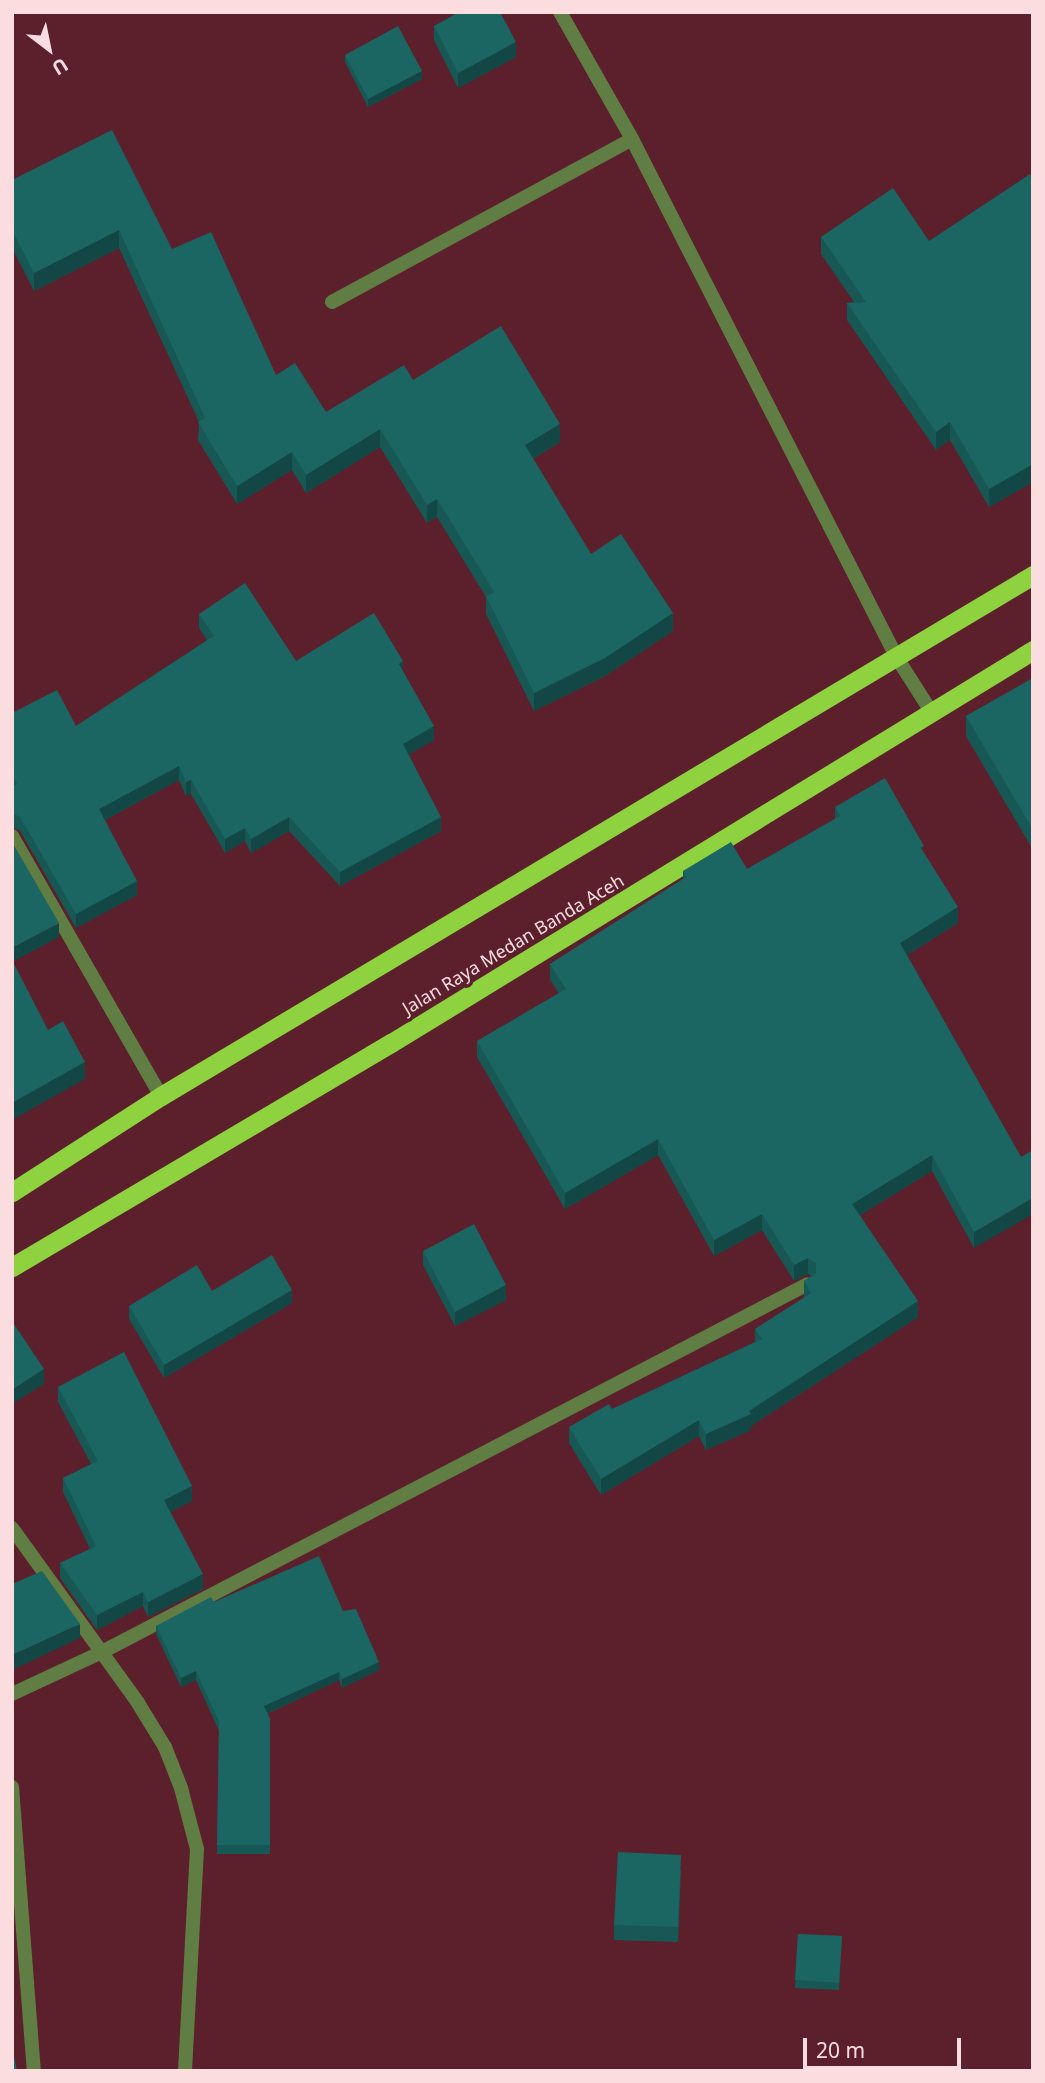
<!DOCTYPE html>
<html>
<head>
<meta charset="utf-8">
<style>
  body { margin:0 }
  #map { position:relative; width:1045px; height:2083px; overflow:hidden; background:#5b202b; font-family:"Noto Sans",sans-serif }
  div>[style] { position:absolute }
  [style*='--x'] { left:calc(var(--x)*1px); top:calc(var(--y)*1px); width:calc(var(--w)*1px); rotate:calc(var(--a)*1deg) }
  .minor>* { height:14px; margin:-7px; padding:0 7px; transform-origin:7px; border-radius:7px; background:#607e44 }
  .trunk>* { height:19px; margin:-9.5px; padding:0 9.5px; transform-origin:9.5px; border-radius:9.5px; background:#8ed23f }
  .wall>* { inset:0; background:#175754 }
  .shaded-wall>* { inset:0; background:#134745 }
  .building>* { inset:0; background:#1b6562 }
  span { translate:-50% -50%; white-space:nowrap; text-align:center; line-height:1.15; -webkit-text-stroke:7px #5b202b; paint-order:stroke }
  .street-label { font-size:18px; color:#fbdcdf }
  .frame { position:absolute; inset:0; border:14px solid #fbdcdf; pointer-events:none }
  .north { position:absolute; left:14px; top:14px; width:70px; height:70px; -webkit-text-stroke:5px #5b202b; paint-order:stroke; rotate:148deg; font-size:19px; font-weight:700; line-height:28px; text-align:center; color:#fbdcdf }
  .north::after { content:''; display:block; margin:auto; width:24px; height:32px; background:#fbdcdf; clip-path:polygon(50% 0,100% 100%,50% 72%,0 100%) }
  .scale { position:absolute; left:803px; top:2038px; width:158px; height:32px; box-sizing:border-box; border:4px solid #fbdcdf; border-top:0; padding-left:9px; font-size:21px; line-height:24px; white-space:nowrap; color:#fbdcdf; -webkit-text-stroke:5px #5b202b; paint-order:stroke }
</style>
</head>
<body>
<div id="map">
  <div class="minor">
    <div style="--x:560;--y:12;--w:146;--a:60.4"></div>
    <div style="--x:632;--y:139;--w:583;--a:62.95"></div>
    <div style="--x:897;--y:658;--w:65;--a:57.5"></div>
    <div style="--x:332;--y:302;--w:341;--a:-28.5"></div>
    <div style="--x:12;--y:836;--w:300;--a:60.2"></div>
    <div style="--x:12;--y:1528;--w:216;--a:54.2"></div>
    <div style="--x:138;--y:1703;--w:52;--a:58.5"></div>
    <div style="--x:165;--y:1747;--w:44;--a:68.7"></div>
    <div style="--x:181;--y:1788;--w:63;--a:75.3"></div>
    <div style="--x:197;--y:1849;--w:222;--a:93.1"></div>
    <div style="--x:12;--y:1694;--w:97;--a:-25"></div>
    <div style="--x:100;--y:1653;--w:798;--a:-27.53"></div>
    <div style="--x:12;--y:1787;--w:285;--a:85.6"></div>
  </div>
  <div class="trunk">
    <div style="--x:12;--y:1192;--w:177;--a:-32.8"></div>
    <div style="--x:161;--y:1096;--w:1016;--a:-30.86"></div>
    <div style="--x:12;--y:1267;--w:440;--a:-30.6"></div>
    <div style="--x:391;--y:1043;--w:753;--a:-31.47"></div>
  </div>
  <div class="wall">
    <div style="clip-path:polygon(434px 26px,516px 57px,458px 88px,434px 40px)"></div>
    <div style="clip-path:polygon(345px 55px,422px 79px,368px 107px,345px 62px)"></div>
    <div style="clip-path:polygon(1033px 177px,1033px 482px,989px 507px,950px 440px,936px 450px,847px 320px,847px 303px,854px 302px,821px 254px,821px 237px,929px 241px)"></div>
    <div style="clip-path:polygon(12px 180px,172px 249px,276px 375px,326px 412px,413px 380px,560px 442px,533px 459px,591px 554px,673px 631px,605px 676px,534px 711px,486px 614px,486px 597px,437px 517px,427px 523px,380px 447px,306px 493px,292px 470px,237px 504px,198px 440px,199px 422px,119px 248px,34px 291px,12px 248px)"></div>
    <div style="clip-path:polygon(199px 614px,296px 661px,403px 672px,434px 740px,409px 754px,441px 831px,340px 886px,289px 831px,251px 853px,245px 841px,225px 853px,191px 794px,186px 796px,179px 780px,105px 820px,137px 895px,76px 928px,20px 831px,12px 827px,12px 713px,76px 726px,207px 640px,199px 628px)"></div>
    <div style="clip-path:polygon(1033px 678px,1033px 850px,966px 736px,966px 716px)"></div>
    <div style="clip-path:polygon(835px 807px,924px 854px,958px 923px,907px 955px,1021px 1157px,974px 1248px,932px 1171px,860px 1215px,918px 1317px,751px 1426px,751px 1430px,706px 1450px,699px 1436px,601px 1495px,569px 1443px,569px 1427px,612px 1409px,755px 1342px,755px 1329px,804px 1298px,804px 1281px,811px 1276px,808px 1274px,794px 1281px,762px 1230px,714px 1256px,658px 1155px,565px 1209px,477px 1057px,477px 1041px,559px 993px,550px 980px,550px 964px,683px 879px,683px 871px,747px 869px,835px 819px)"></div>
    <div style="clip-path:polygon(423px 1251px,506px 1300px,455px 1326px,423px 1265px)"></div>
    <div style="clip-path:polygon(212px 1291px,292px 1303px,164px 1378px,129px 1319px,129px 1306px)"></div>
    <div style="clip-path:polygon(58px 1387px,192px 1501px,170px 1512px,203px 1589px,148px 1617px,143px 1606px,97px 1630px,60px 1578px,60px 1563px,90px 1549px,63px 1492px,63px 1478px,91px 1464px,58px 1402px)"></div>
    <div style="clip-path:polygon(214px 1602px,343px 1611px,379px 1670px,342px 1688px,339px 1680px,267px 1714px,270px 1719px,270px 1854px,217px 1854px,219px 1731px,196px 1680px,181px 1687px,156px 1634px,156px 1626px)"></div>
    <div style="clip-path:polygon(681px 1869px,678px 1942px,614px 1940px,614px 1925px)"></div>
    <div style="clip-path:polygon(798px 1934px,842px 1936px,839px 1990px,795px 1988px)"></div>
  </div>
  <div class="shaded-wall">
    <div style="clip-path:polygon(516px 42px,516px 57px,458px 88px,458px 73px)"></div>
    <div style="clip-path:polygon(422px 71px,422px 79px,368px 107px,368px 99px)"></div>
    <div style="clip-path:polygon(119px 230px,119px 248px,34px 291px,34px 273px)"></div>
    <div style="clip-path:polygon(950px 422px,950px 440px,936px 450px,936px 432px)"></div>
    <div style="clip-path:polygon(560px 424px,560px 442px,525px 463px,525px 445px)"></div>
    <div style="clip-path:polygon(380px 429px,380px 447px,306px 493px,306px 475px)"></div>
    <div style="clip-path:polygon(292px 452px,292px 470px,237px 504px,237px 486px)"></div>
    <div style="clip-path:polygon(1033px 464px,1033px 482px,989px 507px,989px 489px)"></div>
    <div style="clip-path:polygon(437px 499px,437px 517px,427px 523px,427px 505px)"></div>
    <div style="clip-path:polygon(673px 613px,673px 631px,605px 676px,534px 711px,534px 693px)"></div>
    <div style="clip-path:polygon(403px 661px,403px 675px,399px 664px)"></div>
    <div style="clip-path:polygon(434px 726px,434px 740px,403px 758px,403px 744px)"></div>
    <div style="clip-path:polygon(179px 766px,179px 780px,99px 823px,99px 809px)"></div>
    <div style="clip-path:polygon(191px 780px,191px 794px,186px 796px,186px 782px)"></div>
    <div style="clip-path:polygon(289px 817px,289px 831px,251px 853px,251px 839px)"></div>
    <div style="clip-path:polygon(441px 817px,441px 831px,340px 886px,340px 872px)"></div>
    <div style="clip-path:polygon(245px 828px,245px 841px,225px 853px,225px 839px)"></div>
    <div style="clip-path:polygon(137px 881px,137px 895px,76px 928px,76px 914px)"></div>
    <div style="clip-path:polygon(958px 907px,958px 923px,900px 959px,900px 943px)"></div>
    <div style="clip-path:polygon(59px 923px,59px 937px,12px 962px,12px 948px)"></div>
    <div style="clip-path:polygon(85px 1062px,85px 1079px,12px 1120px,12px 1103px)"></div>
    <div style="clip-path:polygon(658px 1139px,658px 1155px,565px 1209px,565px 1193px)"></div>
    <div style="clip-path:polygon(932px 1155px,932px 1171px,852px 1220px,852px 1204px)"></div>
    <div style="clip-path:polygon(1033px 1198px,1033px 1214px,974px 1248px,974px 1232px)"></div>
    <div style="clip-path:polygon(762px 1214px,762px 1230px,714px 1256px,714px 1240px)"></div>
    <div style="clip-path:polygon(808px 1258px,808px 1274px,794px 1281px,794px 1265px)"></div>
    <div style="clip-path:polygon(506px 1285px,506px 1300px,455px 1326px,455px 1312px)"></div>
    <div style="clip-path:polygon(292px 1290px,292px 1303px,164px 1378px,164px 1365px)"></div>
    <div style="clip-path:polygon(918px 1301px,918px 1317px,751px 1426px,751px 1430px,706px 1450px,706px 1434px,749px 1411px)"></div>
    <div style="clip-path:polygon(44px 1369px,44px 1384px,12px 1404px,12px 1390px)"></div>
    <div style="clip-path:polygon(699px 1420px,699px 1436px,601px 1495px,601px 1479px)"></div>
    <div style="clip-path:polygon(192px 1486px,192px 1501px,164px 1515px,164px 1500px)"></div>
    <div style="clip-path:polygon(203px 1574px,203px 1589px,148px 1617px,148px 1602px)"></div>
    <div style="clip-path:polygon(143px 1592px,143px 1606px,97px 1630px,97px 1615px)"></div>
    <div style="clip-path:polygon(80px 1624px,80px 1638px,12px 1670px,12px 1655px)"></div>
    <div style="clip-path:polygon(379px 1662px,379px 1670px,342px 1688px,342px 1679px)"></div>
    <div style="clip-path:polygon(196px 1671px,196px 1680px,181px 1687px,181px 1678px)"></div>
    <div style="clip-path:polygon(339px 1672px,339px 1680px,264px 1715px,264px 1706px)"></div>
  </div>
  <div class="building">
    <div style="clip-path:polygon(459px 12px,500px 12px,516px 42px,458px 73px,434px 26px)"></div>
    <div style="clip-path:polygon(398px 26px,422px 71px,368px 99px,345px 55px)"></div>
    <div style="clip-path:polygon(112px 130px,172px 249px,211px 232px,276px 375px,295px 363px,326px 412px,404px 365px,413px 380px,501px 326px,560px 424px,525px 445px,591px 554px,621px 534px,673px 613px,605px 658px,534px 693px,486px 596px,494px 592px,437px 499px,427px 505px,380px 429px,306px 475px,292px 452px,237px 486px,198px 422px,205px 418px,119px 230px,34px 273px,12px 230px,12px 180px)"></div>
    <div style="clip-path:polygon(1030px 174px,1033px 177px,1033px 464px,989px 489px,950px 422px,936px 432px,847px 303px,866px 302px,821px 237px,893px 188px,929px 241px)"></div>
    <div style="clip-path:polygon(245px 583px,296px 661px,374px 613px,403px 661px,399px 664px,434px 726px,403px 744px,441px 817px,340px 872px,289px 817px,251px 839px,245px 828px,225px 839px,191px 780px,186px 782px,179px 766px,99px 809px,137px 881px,76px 914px,20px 817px,12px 813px,12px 786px,17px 784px,12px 775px,12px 713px,57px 690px,76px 726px,214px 636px,199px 614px)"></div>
    <div style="clip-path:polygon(1033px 678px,1033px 830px,966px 716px)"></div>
    <div style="clip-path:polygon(885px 778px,924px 846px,921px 848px,958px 907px,900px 943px,1021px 1157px,1033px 1150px,1033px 1198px,974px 1232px,932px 1155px,852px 1204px,918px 1301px,749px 1411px,751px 1414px,706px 1434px,699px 1420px,601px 1479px,569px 1427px,609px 1404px,612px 1409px,762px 1339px,755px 1329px,811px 1293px,804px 1281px,816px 1274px,816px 1263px,808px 1258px,794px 1265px,762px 1214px,714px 1240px,658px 1139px,565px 1193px,477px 1041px,566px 989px,550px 964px,686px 877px,683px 871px,731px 842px,747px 869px,840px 816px,835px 807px)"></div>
    <div style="clip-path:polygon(12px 842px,59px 923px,12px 948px)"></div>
    <div style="clip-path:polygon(12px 960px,48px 1030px,63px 1021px,85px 1062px,12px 1103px)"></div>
    <div style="clip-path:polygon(474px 1224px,506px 1285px,455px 1312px,423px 1251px)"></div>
    <div style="clip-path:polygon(272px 1255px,292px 1290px,164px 1365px,129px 1306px,197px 1265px,212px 1291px)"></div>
    <div style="clip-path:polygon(12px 1321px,44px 1369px,12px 1390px)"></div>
    <div style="clip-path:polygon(124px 1352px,192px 1486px,164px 1500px,203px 1574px,148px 1602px,143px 1592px,97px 1615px,60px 1563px,96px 1546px,63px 1478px,98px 1461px,58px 1387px)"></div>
    <div style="clip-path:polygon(319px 1556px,343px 1611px,356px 1609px,379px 1662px,342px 1679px,339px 1672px,264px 1706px,270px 1719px,270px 1845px,217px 1845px,219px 1722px,196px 1671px,181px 1678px,156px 1626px,211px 1597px,214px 1602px)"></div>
    <div style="clip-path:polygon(42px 1571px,80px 1624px,12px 1655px,12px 1584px)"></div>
    <div style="clip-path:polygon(618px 1852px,681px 1855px,678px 1927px,614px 1925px)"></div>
    <div style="clip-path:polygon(798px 1934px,842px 1936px,839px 1983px,795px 1980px)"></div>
    <div style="clip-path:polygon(12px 2046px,17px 2071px,12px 2071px)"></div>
  </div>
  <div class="street-label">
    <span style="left:513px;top:944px;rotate:-31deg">Jalan Raya Medan Banda Aceh</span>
  </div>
  <div class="frame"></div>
  <div class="north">U</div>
  <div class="scale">20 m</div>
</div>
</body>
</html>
